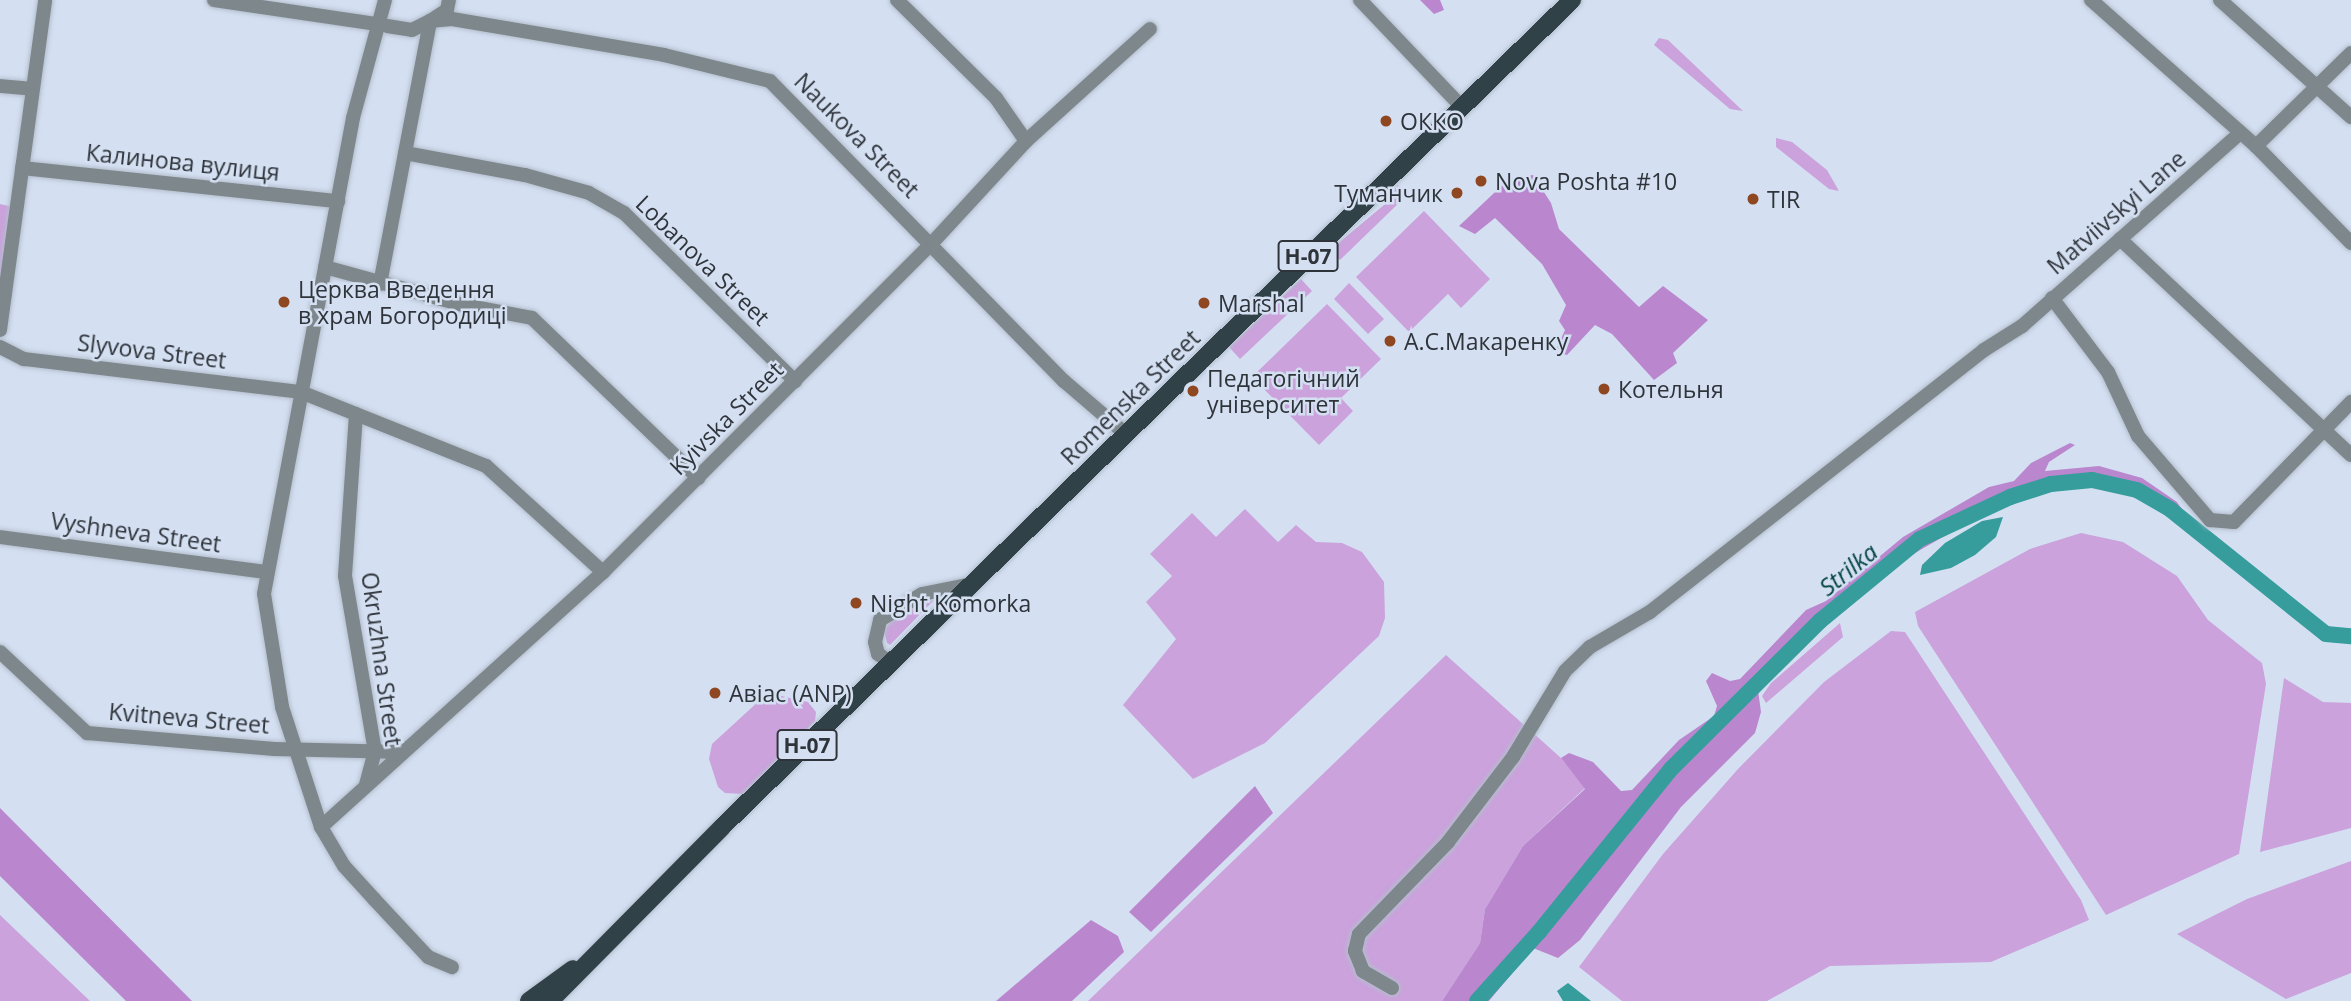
<!DOCTYPE html>
<html>
<head>
<meta charset="utf-8">
<style>
  body { margin:0 }
  #map { position:relative; width:2351px; height:1001px; overflow:hidden; background:#d4e0f2; font-family:"Open Sans",sans-serif }
  div>[style] { position:absolute }
  [style*='--x'] { left:calc(var(--x)*1px); top:calc(var(--y)*1px); width:calc(var(--w)*1px); rotate:calc(var(--a)*1deg) }
  .green>* { inset:0; background:#cba2dc }
  .forest>* { inset:0; background:#ba87ce }
  .water>* { inset:0; background:#369d9c }
  .river>* { height:16px; margin:-8px; padding:0 8px; transform-origin:8px; border-radius:8px; background:#369d9c }
  .roads { filter:drop-shadow(0 0 2px #b3becd) drop-shadow(0 0 2px #b3becd) }
  .minor>* { height:14px; margin:-7px; padding:0 7px; transform-origin:7px; border-radius:7px; background:#7e878b }
  .major>* { height:18px; margin:-9px; padding:0 9px; transform-origin:9px; border-radius:9px; background:#314148 }
  .dots>* { width:19px; height:19px; translate:-50% -50%; box-sizing:border-box; border:4px solid #d4e0f2; border-radius:50% }
  span { translate:-50% -50%; white-space:nowrap; text-align:center; line-height:1.15; -webkit-text-stroke:5px #d4e0f2; paint-order:stroke }
  .shield-label span { padding:2px 5px; background:#d4e0f2; border:2px solid; border-radius:5px; -webkit-text-stroke-width:0 }
  .shield-label { font-size:21px; color:#2f343b; font-weight:700 }
  .poi-label { font-size:23px; color:#2f343b }
  .left { translate:0 -50%; text-align:left }
  .right { translate:-100% -50%; text-align:right }
  .street-label { font-size:23px; color:#2f343b }
  .water-label { font-size:24px; color:#044444; font-style:italic }
</style>
</head>
<body>
<div id="map">
  <div class="green">
    <div style="clip-path:polygon(1659px 38px,1668px 40px,1743px 111px,1730px 109px,1654px 45px)"></div>
    <div style="clip-path:polygon(1776px 138px,1792px 142px,1827px 170px,1839px 191px,1829px 189px,1776px 147px)"></div>
    <div style="clip-path:polygon(1397px 185px,1405px 189px,1404px 198px,1340px 260px,1330px 250px,1390px 200px)"></div>
    <div style="clip-path:polygon(0 204px,18px 208px,0 330px)"></div>
    <div style="clip-path:polygon(1424px 211px,1490px 279px,1461px 308px,1448px 294px,1409px 332px,1356px 277px)"></div>
    <div style="clip-path:polygon(1301px 279px,1312px 291px,1240px 359px,1229px 347px)"></div>
    <div style="clip-path:polygon(1349px 283px,1384px 319px,1368px 334px,1334px 299px)"></div>
    <div style="clip-path:polygon(1327px 304px,1381px 359px,1341px 398px,1353px 411px,1319px 445px,1252px 377px)"></div>
    <div style="clip-path:polygon(1245px 509px,1278px 542px,1296px 525px,1316px 542px,1342px 543px,1362px 552px,1384px 582px,1385px 618px,1379px 636px,1265px 743px,1193px 779px,1123px 705px,1176px 639px,1146px 602px,1172px 576px,1150px 554px,1192px 513px,1216px 537px)"></div>
    <div style="clip-path:polygon(2081px 533px,2123px 542px,2177px 576px,2208px 620px,2262px 663px,2266px 684px,2239px 854px,2106px 915px,1918px 626px,1915px 612px,2030px 549px)"></div>
    <div style="clip-path:polygon(934px 600px,890px 645px,887px 643px,884px 631px,893px 618px)"></div>
    <div style="clip-path:polygon(1840px 623px,1843px 637px,1766px 703px,1762px 696px,1771px 683px)"></div>
    <div style="clip-path:polygon(1891px 631px,1905px 632px,2081px 900px,2089px 920px,1991px 962px,1830px 966px,1767px 1001px,1622px 1001px,1579px 967px,1663px 854px,1738px 769px,1824px 682px)"></div>
    <div style="clip-path:polygon(1446px 655px,1561px 758px,1585px 788px,1523px 846px,1485px 909px,1480px 943px,1442px 1001px,1088px 1001px)"></div>
    <div style="clip-path:polygon(2284px 678px,2323px 702px,2351px 703px,2351px 828px,2260px 852px)"></div>
    <div style="clip-path:polygon(777px 695px,808px 702px,816px 712px,815px 721px,743px 794px,725px 793px,718px 787px,709px 759px,712px 744px,760px 700px)"></div>
    <div style="clip-path:polygon(2351px 861px,2351px 973px,2286px 999px,2177px 934px,2247px 899px)"></div>
    <div style="clip-path:polygon(0 915px,90px 1001px,0 1001px)"></div>
  </div>
  <div class="forest">
    <div style="clip-path:polygon(1420px 0,1440px 0,1444px 10px,1434px 14px)"></div>
    <div style="clip-path:polygon(1533px 175px,1551px 203px,1559px 229px,1639px 307px,1663px 286px,1708px 320px,1673px 353px,1677px 363px,1654px 380px,1612px 334px,1595px 325px,1567px 355px,1555px 352px,1565px 330px,1559px 321px,1566px 305px,1542px 264px,1495px 218px,1475px 234px,1459px 226px,1510px 178px)"></div>
    <div style="clip-path:polygon(2070px 443px,2075px 445px,2049px 462px,2045px 471px,2099px 466px,2142px 478px,2177px 502px,2184px 512px,2129px 484px,2083px 479px,2000px 504px,1889px 568px,1806px 632px,1798px 651px,1758px 690px,1761px 712px,1755px 733px,1681px 807px,1580px 940px,1558px 958px,1533px 948px,1489px 1001px,1442px 1001px,1480px 943px,1485px 909px,1523px 846px,1585px 789px,1561px 758px,1569px 753px,1593px 762px,1621px 791px,1632px 790px,1679px 740px,1714px 716px,1717px 706px,1706px 681px,1712px 673px,1730px 681px,1740px 679px,1806px 610px,1826px 601px,1903px 537px,1989px 487px,2014px 481px,2031px 463px)"></div>
    <div style="clip-path:polygon(1255px 786px,1273px 813px,1151px 932px,1129px 912px)"></div>
    <div style="clip-path:polygon(0 808px,192px 1001px,126px 1001px,0 876px)"></div>
    <div style="clip-path:polygon(1091px 920px,1118px 936px,1124px 952px,1072px 1001px,996px 1001px)"></div>
  </div>
  <div class="water">
    <div style="clip-path:polygon(2003px 517px,1996px 537px,1975px 555px,1951px 568px,1920px 575px,1922px 565px,1945px 543px,1982px 521px)"></div>
    <div style="clip-path:polygon(1568px 983px,1591px 1001px,1563px 1001px,1557px 991px)"></div>
  </div>
  <div class="river">
    <div style="--x:1477;--y:1001;--w:93;--a:-48.1"></div>
    <div style="--x:1539;--y:932;--w:210;--a:-51"></div>
    <div style="--x:1671;--y:769;--w:210;--a:-44.8"></div>
    <div style="--x:1820;--y:621;--w:129;--a:-39.4"></div>
    <div style="--x:1920;--y:539;--w:99;--a:-25"></div>
    <div style="--x:2010;--y:497;--w:43;--a:-17.6"></div>
    <div style="--x:2051;--y:484;--w:41;--a:-5.6"></div>
    <div style="--x:2092;--y:480;--w:46;--a:12.5"></div>
    <div style="--x:2137;--y:490;--w:39;--a:30"></div>
    <div style="--x:2171;--y:510;--w:198;--a:38.7"></div>
    <div style="--x:2326;--y:634;--w:25;--a:5"></div>
  </div>
  <div class="roads">
    <div class="minor">
      <div style="--x:214;--y:0;--w:165;--a:8.4"></div>
      <div style="--x:385;--y:0;--w:122;--a:105.2"></div>
      <div style="--x:353;--y:118;--w:484;--a:100.6"></div>
      <div style="--x:264;--y:594;--w:114;--a:80.9"></div>
      <div style="--x:282;--y:707;--w:126;--a:72"></div>
      <div style="--x:321;--y:827;--w:45;--a:59.5"></div>
      <div style="--x:344;--y:866;--w:45;--a:47.7"></div>
      <div style="--x:374;--y:899;--w:79;--a:47"></div>
      <div style="--x:428;--y:957;--w:26;--a:23"></div>
      <div style="--x:897;--y:0;--w:139;--a:44.7"></div>
      <div style="--x:996;--y:98;--w:52;--a:55.1"></div>
      <div style="--x:1360;--y:0;--w:146;--a:46.4"></div>
      <div style="--x:2091;--y:0;--w:220;--a:41.5"></div>
      <div style="--x:2256;--y:146;--w:136;--a:45.6"></div>
      <div style="--x:2220;--y:0;--w:176;--a:41.8"></div>
      <div style="--x:387;--y:26;--w:25;--a:9"></div>
      <div style="--x:412;--y:30;--w:20;--a:-27"></div>
      <div style="--x:430;--y:21;--w:22;--a:-5"></div>
      <div style="--x:452;--y:19;--w:215;--a:9.6"></div>
      <div style="--x:664;--y:55;--w:109;--a:13.8"></div>
      <div style="--x:770;--y:81;--w:420;--a:45.6"></div>
      <div style="--x:1064;--y:381;--w:83;--a:40.6"></div>
      <div style="--x:0;--y:86;--w:32;--a:5"></div>
      <div style="--x:2256;--y:146;--w:133;--a:-44.4"></div>
      <div style="--x:405;--y:153;--w:122;--a:10.4"></div>
      <div style="--x:525;--y:175;--w:66;--a:15.7"></div>
      <div style="--x:589;--y:193;--w:40;--a:29.7"></div>
      <div style="--x:624;--y:213;--w:240;--a:44.5"></div>
      <div style="--x:22;--y:168;--w:318;--a:6"></div>
      <div style="--x:2120;--y:239;--w:316;--a:43.1"></div>
      <div style="--x:325;--y:267;--w:143;--a:15.4"></div>
      <div style="--x:463;--y:305;--w:70;--a:10.7"></div>
      <div style="--x:532;--y:318;--w:231;--a:43.9"></div>
      <div style="--x:380;--y:284;--w:268;--a:-79.2"></div>
      <div style="--x:430;--y:21;--w:20;--a:-33"></div>
      <div style="--x:447;--y:10;--w:10;--a:-79"></div>
      <div style="--x:2052;--y:298;--w:93;--a:52.9"></div>
      <div style="--x:2108;--y:372;--w:71;--a:64.9"></div>
      <div style="--x:2138;--y:436;--w:111;--a:49.4"></div>
      <div style="--x:2210;--y:520;--w:24;--a:5"></div>
      <div style="--x:2234;--y:522;--w:168;--a:-45.7"></div>
      <div style="--x:0;--y:330;--w:333;--a:-82.2"></div>
      <div style="--x:0;--y:347;--w:27;--a:27"></div>
      <div style="--x:24;--y:359;--w:279;--a:6.8"></div>
      <div style="--x:301;--y:392;--w:199;--a:21.8"></div>
      <div style="--x:486;--y:466;--w:158;--a:42.2"></div>
      <div style="--x:356;--y:414;--w:162;--a:93.9"></div>
      <div style="--x:345;--y:576;--w:178;--a:80.3"></div>
      <div style="--x:375;--y:751;--w:35;--a:105"></div>
      <div style="--x:0;--y:537;--w:267;--a:7.5"></div>
      <div style="--x:0;--y:652;--w:119;--a:43"></div>
      <div style="--x:87;--y:733;--w:188;--a:4.9"></div>
      <div style="--x:274;--y:749;--w:129;--a:1.3"></div>
      <div style="--x:891;--y:663;--w:16;--a:-145"></div>
      <div style="--x:878;--y:654;--w:12;--a:-104"></div>
      <div style="--x:875;--y:642;--w:23;--a:-77"></div>
      <div style="--x:880;--y:620;--w:49;--a:-31.8"></div>
      <div style="--x:922;--y:594;--w:52;--a:-11.1"></div>
      <div style="--x:321;--y:827;--w:380;--a:-42.1"></div>
      <div style="--x:603;--y:572;--w:465;--a:-45"></div>
      <div style="--x:932;--y:243;--w:139;--a:-47.3"></div>
      <div style="--x:1026;--y:141;--w:167;--a:-42.1"></div>
      <div style="--x:1392;--y:988;--w:34;--a:-150"></div>
      <div style="--x:1363;--y:971;--w:22;--a:-112"></div>
      <div style="--x:1355;--y:951;--w:17;--a:-77"></div>
      <div style="--x:1359;--y:934;--w:128;--a:-45.9"></div>
      <div style="--x:1448;--y:842;--w:107;--a:-52.6"></div>
      <div style="--x:1513;--y:757;--w:100;--a:-58.8"></div>
      <div style="--x:1565;--y:671;--w:35;--a:-44"></div>
      <div style="--x:1590;--y:647;--w:69;--a:-30.3"></div>
      <div style="--x:1650;--y:612;--w:424;--a:-38.1"></div>
      <div style="--x:1984;--y:350;--w:45;--a:-32.3"></div>
      <div style="--x:2022;--y:326;--w:291;--a:-41.5"></div>
    </div>
    <div class="major">
      <div style="--x:529;--y:1001;--w:54;--a:-36"></div>
      <div style="--x:550;--y:1001;--w:245;--a:-45.3"></div>
      <div style="--x:722;--y:827;--w:1186;--a:-44.21"></div>
    </div>
  </div>
  <div class="dots">
    <div style="left:1386px;top:121px;background:#8e4721"></div>
    <div style="left:1481px;top:181px;background:#8e4721"></div>
    <div style="left:1457px;top:193px;background:#8e4721"></div>
    <div style="left:1753px;top:199px;background:#8e4721"></div>
    <div style="left:284px;top:302px;background:#8e4721"></div>
    <div style="left:1204px;top:303px;background:#8e4721"></div>
    <div style="left:1390px;top:341px;background:#8e4721"></div>
    <div style="left:1604px;top:389px;background:#8e4721"></div>
    <div style="left:1193px;top:391px;background:#8e4721"></div>
    <div style="left:856px;top:603px;background:#8e4721"></div>
    <div style="left:715px;top:693px;background:#8e4721"></div>
  </div>
  <div class="shield-label">
    <span style="left:1308px;top:256px">Н-07</span>
    <span style="left:807px;top:745px">Н-07</span>
  </div>
  <div class="poi-label">
    <span class="left" style="left:1400px;top:121px">ОККО</span>
    <span class="left" style="left:1495px;top:181px">Nova Poshta #10</span>
    <span class="right" style="left:1443px;top:193px">Туманчик</span>
    <span class="left" style="left:1767px;top:199px">TIR</span>
    <span class="left" style="left:298px;top:302px">Церква Введення<br>в храм Богородиці</span>
    <span class="left" style="left:1218px;top:303px">Marshal</span>
    <span class="left" style="left:1404px;top:341px">А.С.Макаренку</span>
    <span class="left" style="left:1207px;top:391px">Педагогічний<br>університет</span>
    <span class="left" style="left:1618px;top:389px">Котельня</span>
    <span class="left" style="left:870px;top:603px">Night Komorka</span>
    <span class="left" style="left:729px;top:693px">Авіас (ANP)</span>
  </div>
  <div class="street-label">
    <span style="left:857px;top:135px;rotate:45deg">Naukova Street</span>
    <span style="left:183px;top:162px;rotate:6deg">Калинова вулиця</span>
    <span style="left:2116px;top:212px;rotate:-41deg">Matviivskyi Lane</span>
    <span style="left:703px;top:260px;rotate:44deg">Lobanova Street</span>
    <span style="left:152px;top:351px;rotate:7deg">Slyvova Street</span>
    <span style="left:1130px;top:397px;rotate:-44deg">Romenska Street</span>
    <span style="left:726px;top:418px;rotate:-45deg">Kyivska Street</span>
    <span style="left:136px;top:532px;rotate:8deg">Vyshneva Street</span>
    <span style="left:382px;top:659px;rotate:82deg">Okruzhna Street</span>
    <span style="left:189px;top:718px;rotate:5deg">Kvitneva Street</span>
  </div>
  <div class="water-label">
    <span style="left:1848px;top:569px;rotate:-39deg">Strilka</span>
  </div>
</div>
</body>
</html>
